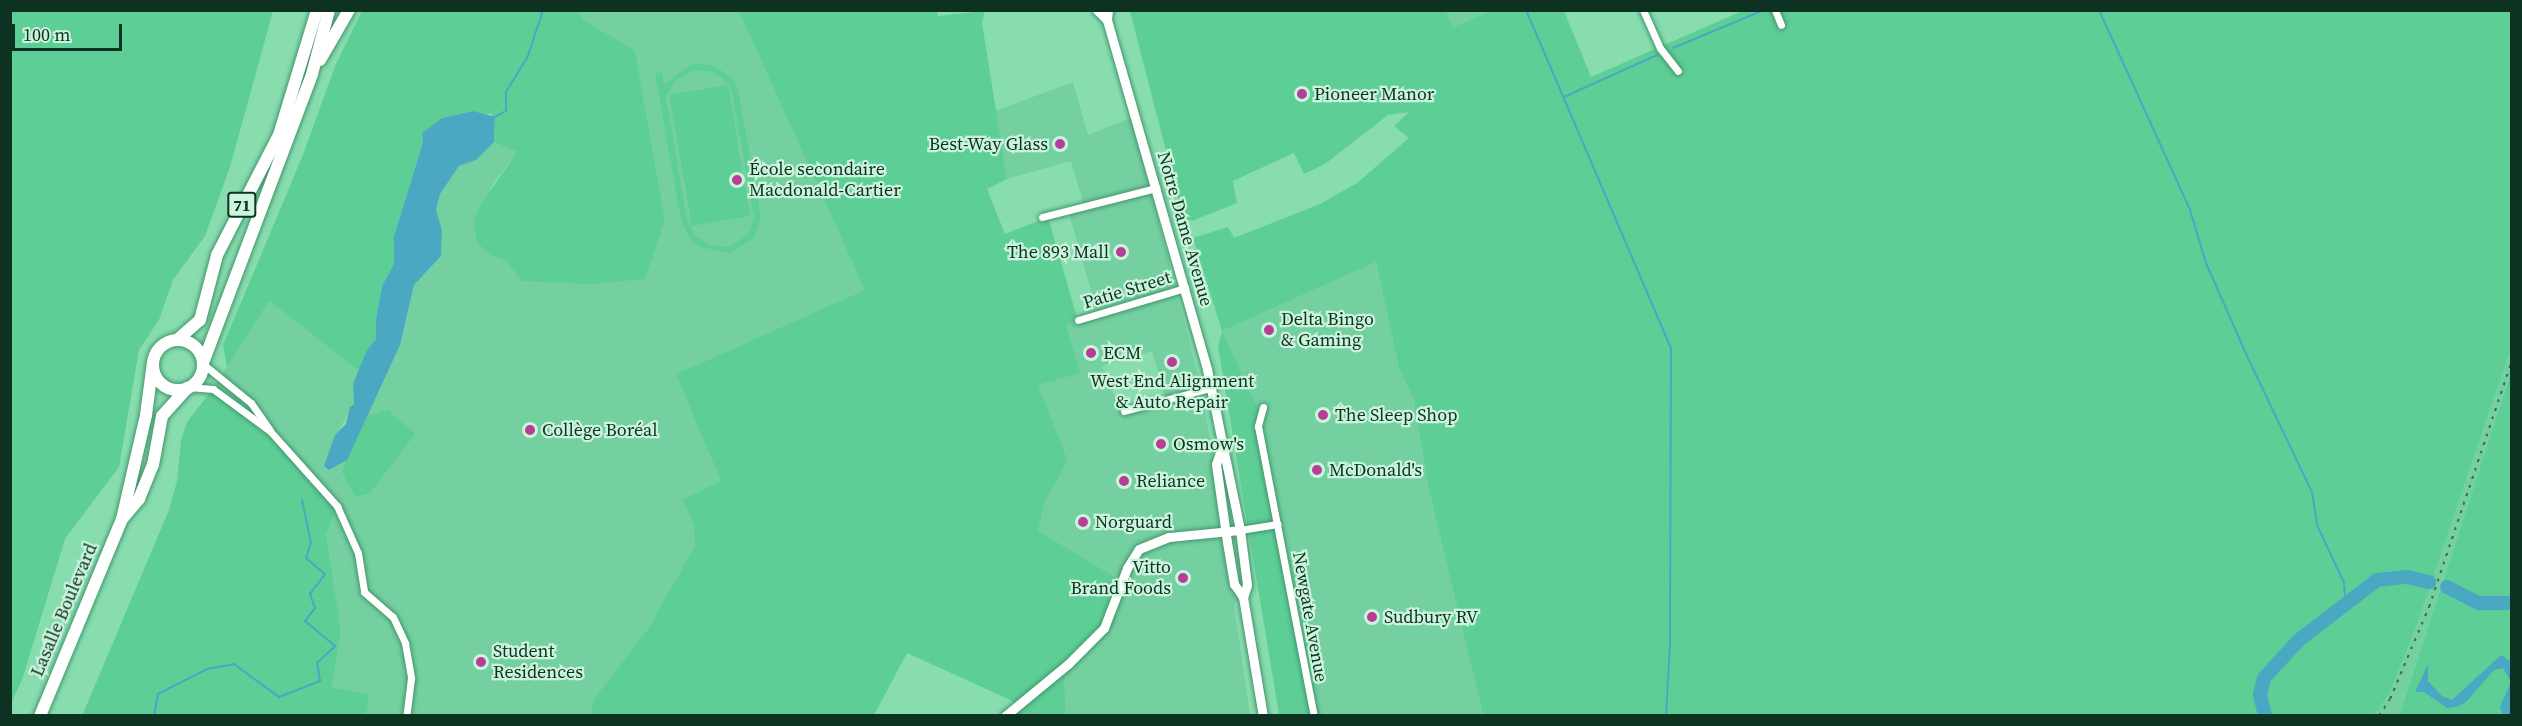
<!DOCTYPE html>
<html>
<head>
<meta charset="utf-8">
<style>
  body { margin:0 }
  #map { position:relative; width:2522px; height:726px; overflow:hidden; background:#88ddaf; font-family:"Source Serif 4",serif }
  div>[style] { position:absolute }
  [style*='--x'] { left:calc(var(--x)*1px); top:calc(var(--y)*1px); width:calc(var(--w)*1px); rotate:calc(var(--a)*1deg) }
  .built>* { inset:0; background:#75d0a1 }
  .green>* { inset:0; background:#5ece97 }
  .water>* { inset:0; background:#4aa8c2 }
  .stream>* { height:2px; margin:-1px; padding:0 1px; transform-origin:1px; border-radius:1px; background:#4aa8c2 }
  .river>* { height:14px; margin:-7px; padding:0 7px; transform-origin:7px; border-radius:7px; background:#4aa8c2 }
  .roads { filter:drop-shadow(0 0 2px #41966c) drop-shadow(0 0 2px #41966c) }
  .street>* { height:7px; margin:-3.5px; padding:0 3.5px; transform-origin:3.5px; border-radius:3.5px; background:#fff }
  .secondary>* { height:9px; margin:-4.5px; padding:0 4.5px; transform-origin:4.5px; border-radius:4.5px; background:#fff }
  .highway>* { height:12px; margin:-6px; padding:0 6px; transform-origin:6px; border-radius:6px; background:#fff }
  .highway>.ring { margin:-6px; padding:0; box-sizing:content-box; background:none; border:12px solid #fff; border-radius:50% }
  .rail>* { height:2px; margin-top:-1px; transform-origin:0; background:repeating-linear-gradient(90deg,#386e52 0 3px,transparent 0 9px) }
  .dots>* { width:16px; height:16px; translate:-50% -50%; box-sizing:border-box; border:3px solid #cbf4dc; border-radius:50% }
  span { translate:-50% -50%; white-space:nowrap; text-align:center; line-height:1.15; -webkit-text-stroke:4.5px #cbf4dc; paint-order:stroke }
  .shield-label span { padding:2px 4px; background:#cbf4dc; border:2px solid; border-radius:4px; -webkit-text-stroke-width:0 }
  .shield-label { font-size:16px; color:#0e3221; font-weight:700 }
  .poi-label { font-size:18px; color:#0e3221 }
  .left { translate:0 -50%; text-align:left }
  .right { translate:-100% -50%; text-align:right }
  .street-label { font-size:18px; color:#0e3221 }
  .frame { position:absolute; inset:0; border:12px solid #0e3221; pointer-events:none }
  .scale { position:absolute; left:12px; top:24px; width:110px; height:27px; box-sizing:border-box; border:3px solid #0e3221; border-top:0; padding-left:8px; font-size:18px; line-height:21px; white-space:nowrap; color:#0e3221; -webkit-text-stroke:4px #cbf4dc; paint-order:stroke }
</style>
</head>
<body>
<div id="map">
  <div class="built">
    <div style="clip-path:polygon(578px 11px,739px 11px,866px 290px,676px 374px,722px 481px,685px 498px,782px 715px,366px 715px,368px 695px,332px 687px,341px 631px,326px 534px,338px 506px,212px 390px,269px 301px,359px 371px,353px 384px,354px 404px,340px 428px,350px 451px,400px 345px,414px 285px,441px 256px,442px 230px,436px 210px,440px 194px,459px 166px,476px 160px,494px 142px,517px 152px,493px 184px,473px 223px,477px 243px,490px 255px,507px 261px,665px 220px,635px 50px,585px 21px)"></div>
    <div style="clip-path:polygon(1446px 11px,1491px 11px,1453px 27px)"></div>
    <div style="clip-path:polygon(evenodd,1073px 82px,1088px 135px,1130px 118px,1138px 142px,1202px 391px,1234px 584px,1243px 597px,1234px 604px,1250px 715px,1066px 715px,1064px 675px,1116px 623px,1038px 531px,1045px 501px,1068px 461px,1038px 385px,1066px 325px,1098px 315px,1069px 214px,1085px 209px,1071px 161px,1007px 179px,995px 111px,1073px 82px,1152px 351px,1166px 400px,1121px 412px,1102px 366px,1152px 351px)"></div>
    <div style="clip-path:polygon(1376px 262px,1399px 368px,1414px 400px,1429px 490px,1483px 715px,1314px 715px,1222px 331px)"></div>
    <div style="clip-path:polygon(2511px 348px,2511px 373px,2399px 715px,2373px 716px,2388px 696px,2415px 630px)"></div>
  </div>
  <div class="green">
    <div style="clip-path:polygon(937px 10px,938px 16px,985px 11px,982px 23px,1007px 179px,987px 189px,1005px 234px,1048px 217px,1078px 321px,1066px 325px,1080px 373px,1038px 385px,1068px 461px,1045px 501px,1038px 531px,1123px 582px,1116px 605px,1116px 623px,1064px 675px,1066px 715px,1005px 715px,1019px 704px,907px 653px,874px 715px,590px 716px,595px 698px,648px 629px,695px 546px,694px 525px,683px 499px,721px 481px,676px 374px,865px 290px,739px 11px)"></div>
    <div style="clip-path:polygon(10px 11px,273px 11px,230px 167px,205px 236px,173px 280px,159px 320px,139px 350px,119px 467px,65px 539px,22px 680px,11px 703px)"></div>
    <div style="clip-path:polygon(362px 11px,578px 11px,585px 21px,635px 50px,665px 220px,645px 279px,591px 284px,521px 281px,507px 261px,490px 255px,477px 243px,473px 223px,479px 207px,517px 152px,494px 142px,495px 123px,491px 113px,485px 115px,473px 111px,442px 118px,422px 133px,423px 141px,394px 236px,394px 264px,382px 286px,376px 319px,376px 339px,367px 350px,359px 371px,269px 301px,227px 367px,223px 345px,303px 155px,335px 66px)"></div>
    <div style="clip-path:polygon(1130px 11px,1446px 11px,1453px 27px,1491px 11px,1564px 11px,1591px 77px,1742px 11px,2511px 11px,2511px 348px,2415px 630px,2388px 696px,2373px 716px,1483px 715px,1429px 490px,1414px 400px,1399px 368px,1376px 262px,1222px 331px,1260px 414px,1258px 427px,1314px 715px,1279px 715px,1218px 346px,1222px 331px,1193px 238px,1228px 227px,1234px 238px,1320px 204px,1357px 183px,1409px 138px,1394px 126px,1409px 112px,1388px 115px,1325px 164px,1304px 174px,1294px 153px,1233px 181px,1237px 203px,1192px 221px,1183px 217px)"></div>
    <div style="clip-path:polygon(evenodd,693px 63px,715px 66px,733px 79px,738px 90px,761px 217px,754px 238px,730px 253px,700px 247px,691px 241px,681px 220px,655px 73px,662px 72px,664px 84px,693px 63px,694px 70px,713px 72px,728px 83px,732px 92px,754px 217px,749px 234px,729px 247px,711px 245px,695px 236px,687px 219px,666px 96px,676px 80px,694px 70px)"></div>
    <div style="clip-path:polygon(728px 85px,750px 216px,692px 226px,669px 95px)"></div>
    <div style="clip-path:polygon(2511px 373px,2511px 715px,2399px 716px,2494px 425px)"></div>
    <div style="clip-path:polygon(212px 390px,253px 414px,338px 506px,326px 534px,341px 631px,332px 687px,369px 695px,366px 715px,82px 716px,169px 510px,177px 481px,181px 440px,187px 422px)"></div>
    <div style="clip-path:polygon(388px 410px,415px 434px,370px 493px,355px 497px,342px 472px,353px 443px,366px 417px)"></div>
  </div>
  <div class="water">
    <div style="clip-path:polygon(473px 111px,495px 117px,494px 142px,476px 160px,459px 166px,440px 194px,436px 210px,442px 230px,441px 256px,414px 285px,400px 345px,347px 460px,329px 470px,324px 466px,335px 435px,346px 424px,350px 407px,354px 404px,353px 384px,367px 350px,376px 339px,376px 319px,382px 286px,394px 264px,394px 236px,423px 142px,422px 133px,442px 118px)"></div>
    <div style="clip-path:polygon(2501px 655px,2511px 662px,2511px 715px,2503px 715px,2500px 707px,2511px 682px,2503px 668px,2494px 670px,2466px 702px,2456px 707px,2447px 708px,2424px 692px,2415px 692px,2428px 664px,2428px 681px,2442px 696px,2452px 700px)"></div>
  </div>
  <div class="stream">
    <div style="--x:1526;--y:10;--w:368;--a:66.8"></div>
    <div style="--x:1671;--y:348;--w:296;--a:90.2"></div>
    <div style="--x:1670;--y:644;--w:72;--a:93.2"></div>
    <div style="--x:2099;--y:10;--w:220;--a:65.5"></div>
    <div style="--x:2190;--y:210;--w:55;--a:73.2"></div>
    <div style="--x:2206;--y:263;--w:102;--a:66.2"></div>
    <div style="--x:2247;--y:356;--w:151;--a:64.5"></div>
    <div style="--x:2312;--y:492;--w:33;--a:81"></div>
    <div style="--x:2317;--y:525;--w:64;--a:65"></div>
    <div style="--x:2344;--y:583;--w:21;--a:85"></div>
    <div style="--x:1673;--y:48;--w:99;--a:-22.7"></div>
    <div style="--x:1564;--y:97;--w:102;--a:-24.3"></div>
    <div style="--x:495;--y:117;--w:13;--a:-29"></div>
    <div style="--x:506;--y:111;--w:19;--a:-90"></div>
    <div style="--x:506;--y:92;--w:42;--a:-58.6"></div>
    <div style="--x:528;--y:56;--w:48;--a:-71.9"></div>
    <div style="--x:154;--y:716;--w:22;--a:-80"></div>
    <div style="--x:158;--y:694;--w:55;--a:-27"></div>
    <div style="--x:207;--y:669;--w:27;--a:-10"></div>
    <div style="--x:234;--y:664;--w:56;--a:36.3"></div>
    <div style="--x:279;--y:697;--w:44;--a:-21.3"></div>
    <div style="--x:320;--y:681;--w:18;--a:-99"></div>
    <div style="--x:317;--y:663;--w:25;--a:-43"></div>
    <div style="--x:335;--y:646;--w:39;--a:-140"></div>
    <div style="--x:305;--y:621;--w:16;--a:-52"></div>
    <div style="--x:315;--y:608;--w:15;--a:-110"></div>
    <div style="--x:310;--y:594;--w:25;--a:-53"></div>
    <div style="--x:325;--y:574;--w:25;--a:-140"></div>
    <div style="--x:306;--y:558;--w:16;--a:-72"></div>
    <div style="--x:311;--y:543;--w:44;--a:-101.8"></div>
  </div>
  <div class="river">
    <div style="--x:2447;--y:587;--w:36;--a:27"></div>
    <div style="--x:2479;--y:603;--w:33;--a:0"></div>
    <div style="--x:2265;--y:716;--w:23;--a:-103"></div>
    <div style="--x:2260;--y:694;--w:16;--a:-76"></div>
    <div style="--x:2264;--y:678;--w:52;--a:-47.4"></div>
    <div style="--x:2299;--y:640;--w:98;--a:-37.6"></div>
    <div style="--x:2377;--y:580;--w:30;--a:-6"></div>
    <div style="--x:2407;--y:577;--w:23;--a:13"></div>
  </div>
  <div class="roads">
    <div class="street">
      <div style="--x:1643;--y:10;--w:42;--a:65.9"></div>
      <div style="--x:1660;--y:48;--w:29;--a:52"></div>
      <div style="--x:1775;--y:10;--w:16;--a:68"></div>
      <div style="--x:1042;--y:217;--w:118;--a:-14.3"></div>
      <div style="--x:1078;--y:320;--w:112;--a:-16.7"></div>
      <div style="--x:203;--y:364;--w:62;--a:39.1"></div>
      <div style="--x:251;--y:403;--w:32;--a:55"></div>
      <div style="--x:189;--y:387;--w:24;--a:5"></div>
      <div style="--x:213;--y:389;--w:71;--a:36.4"></div>
      <div style="--x:270;--y:431;--w:101;--a:48.2"></div>
      <div style="--x:337;--y:506;--w:51;--a:65.9"></div>
      <div style="--x:358;--y:553;--w:39;--a:81"></div>
      <div style="--x:364;--y:592;--w:38;--a:41"></div>
      <div style="--x:393;--y:617;--w:29;--a:65"></div>
      <div style="--x:405;--y:643;--w:36;--a:80"></div>
      <div style="--x:411;--y:678;--w:38;--a:97"></div>
      <div style="--x:1263;--y:407;--w:20;--a:105"></div>
      <div style="--x:1258;--y:426;--w:295;--a:79.1"></div>
      <div style="--x:1124;--y:411;--w:89;--a:-15"></div>
      <div style="--x:1240;--y:530;--w:38;--a:-9"></div>
    </div>
    <div class="secondary">
      <div style="--x:1097;--y:10;--w:14;--a:45"></div>
      <div style="--x:1108;--y:10;--w:10;--a:96"></div>
      <div style="--x:1107;--y:20;--w:363;--a:74"></div>
      <div style="--x:1207;--y:369;--w:164;--a:78.4"></div>
      <div style="--x:1240;--y:530;--w:55;--a:82.7"></div>
      <div style="--x:1247;--y:585;--w:13;--a:108"></div>
      <div style="--x:1221;--y:449;--w:16;--a:108"></div>
      <div style="--x:1216;--y:464;--w:79;--a:82"></div>
      <div style="--x:1227;--y:542;--w:43;--a:80.5"></div>
      <div style="--x:1234;--y:584;--w:16;--a:55"></div>
      <div style="--x:1243;--y:597;--w:121;--a:80.5"></div>
      <div style="--x:1005;--y:716;--w:82;--a:-39.5"></div>
      <div style="--x:1068;--y:664;--w:51;--a:-45"></div>
      <div style="--x:1104;--y:628;--w:64;--a:-69"></div>
      <div style="--x:1127;--y:568;--w:22;--a:-58"></div>
      <div style="--x:1139;--y:549;--w:32;--a:-22"></div>
      <div style="--x:1169;--y:537;--w:71;--a:-5.6"></div>
    </div>
    <div class="highway">
      <div style="--x:320;--y:60;--w:58;--a:-59.9"></div>
      <div style="--x:177;--y:340;--w:30;--a:-41"></div>
      <div style="--x:200;--y:320;--w:67;--a:-75.3"></div>
      <div style="--x:217;--y:255;--w:135;--a:-62.7"></div>
      <div style="--x:279;--y:135;--w:131;--a:-73.1"></div>
      <div class="ring" style="left:153px;top:340px;width:38px;height:38px"></div>
      <div style="--x:203;--y:363;--w:309;--a:-69.3"></div>
      <div style="--x:312;--y:74;--w:66;--a:-75.1"></div>
      <div style="--x:123;--y:518;--w:25;--a:-50"></div>
      <div style="--x:139;--y:499;--w:37;--a:-68"></div>
      <div style="--x:153;--y:465;--w:50;--a:-79.6"></div>
      <div style="--x:162;--y:416;--w:38;--a:-48"></div>
      <div style="--x:40;--y:716;--w:213;--a:-67.4"></div>
      <div style="--x:122;--y:519;--w:107;--a:-77"></div>
      <div style="--x:146;--y:415;--w:53;--a:-82.5"></div>
    </div>
  </div>
  <div class="rail">
    <div style="--x:2379;--y:716;--w:20;--a:-57"></div>
    <div style="--x:2390;--y:699;--w:100;--a:-67"></div>
    <div style="--x:2429;--y:607;--w:260;--a:-71.4"></div>
  </div>
  <div class="dots">
    <div style="left:1302px;top:94px;background:#b53f97"></div>
    <div style="left:1060px;top:144px;background:#b53f97"></div>
    <div style="left:737px;top:180px;background:#b53f97"></div>
    <div style="left:1121px;top:252px;background:#b53f97"></div>
    <div style="left:1269px;top:330px;background:#b53f97"></div>
    <div style="left:1091px;top:353px;background:#b53f97"></div>
    <div style="left:1172px;top:362px;background:#b53f97"></div>
    <div style="left:1323px;top:415px;background:#b53f97"></div>
    <div style="left:530px;top:430px;background:#b53f97"></div>
    <div style="left:1161px;top:444px;background:#b53f97"></div>
    <div style="left:1317px;top:470px;background:#b53f97"></div>
    <div style="left:1124px;top:481px;background:#b53f97"></div>
    <div style="left:1083px;top:522px;background:#b53f97"></div>
    <div style="left:1183px;top:578px;background:#b53f97"></div>
    <div style="left:1372px;top:617px;background:#b53f97"></div>
    <div style="left:481px;top:662px;background:#b53f97"></div>
  </div>
  <div class="shield-label">
    <span style="left:242px;top:205px">71</span>
  </div>
  <div class="poi-label">
    <span class="left" style="left:1314px;top:94px">Pioneer Manor</span>
    <span class="right" style="left:1048px;top:144px">Best-Way Glass</span>
    <span class="left" style="left:749px;top:180px">École secondaire<br>Macdonald-Cartier</span>
    <span class="right" style="left:1109px;top:252px">The 893 Mall</span>
    <span class="left" style="left:1281px;top:330px">Delta Bingo<br>&amp; Gaming</span>
    <span class="left" style="left:1103px;top:353px">ECM</span>
    <span style="left:1172px;top:392px">West End Alignment<br>&amp; Auto Repair</span>
    <span class="left" style="left:1335px;top:415px">The Sleep Shop</span>
    <span class="left" style="left:542px;top:430px">Collège Boréal</span>
    <span class="left" style="left:1173px;top:444px">Osmow's</span>
    <span class="left" style="left:1329px;top:470px">McDonald's</span>
    <span class="left" style="left:1136px;top:481px">Reliance</span>
    <span class="left" style="left:1095px;top:522px">Norguard</span>
    <span class="right" style="left:1171px;top:578px">Vitto<br>Brand Foods</span>
    <span class="left" style="left:1384px;top:617px">Sudbury RV</span>
    <span class="left" style="left:493px;top:662px">Student<br>Residences</span>
  </div>
  <div class="street-label">
    <span style="left:1185px;top:229px;rotate:74deg">Notre Dame Avenue</span>
    <span style="left:1127px;top:290px;rotate:-17deg">Patie Street</span>
    <span style="left:64px;top:610px;rotate:-67deg">Lasalle Boulevard</span>
    <span style="left:1310px;top:617px;rotate:80deg">Newgate Avenue</span>
  </div>
  <div class="frame"></div>
  <div class="scale">100 m</div>
</div>
</body>
</html>
